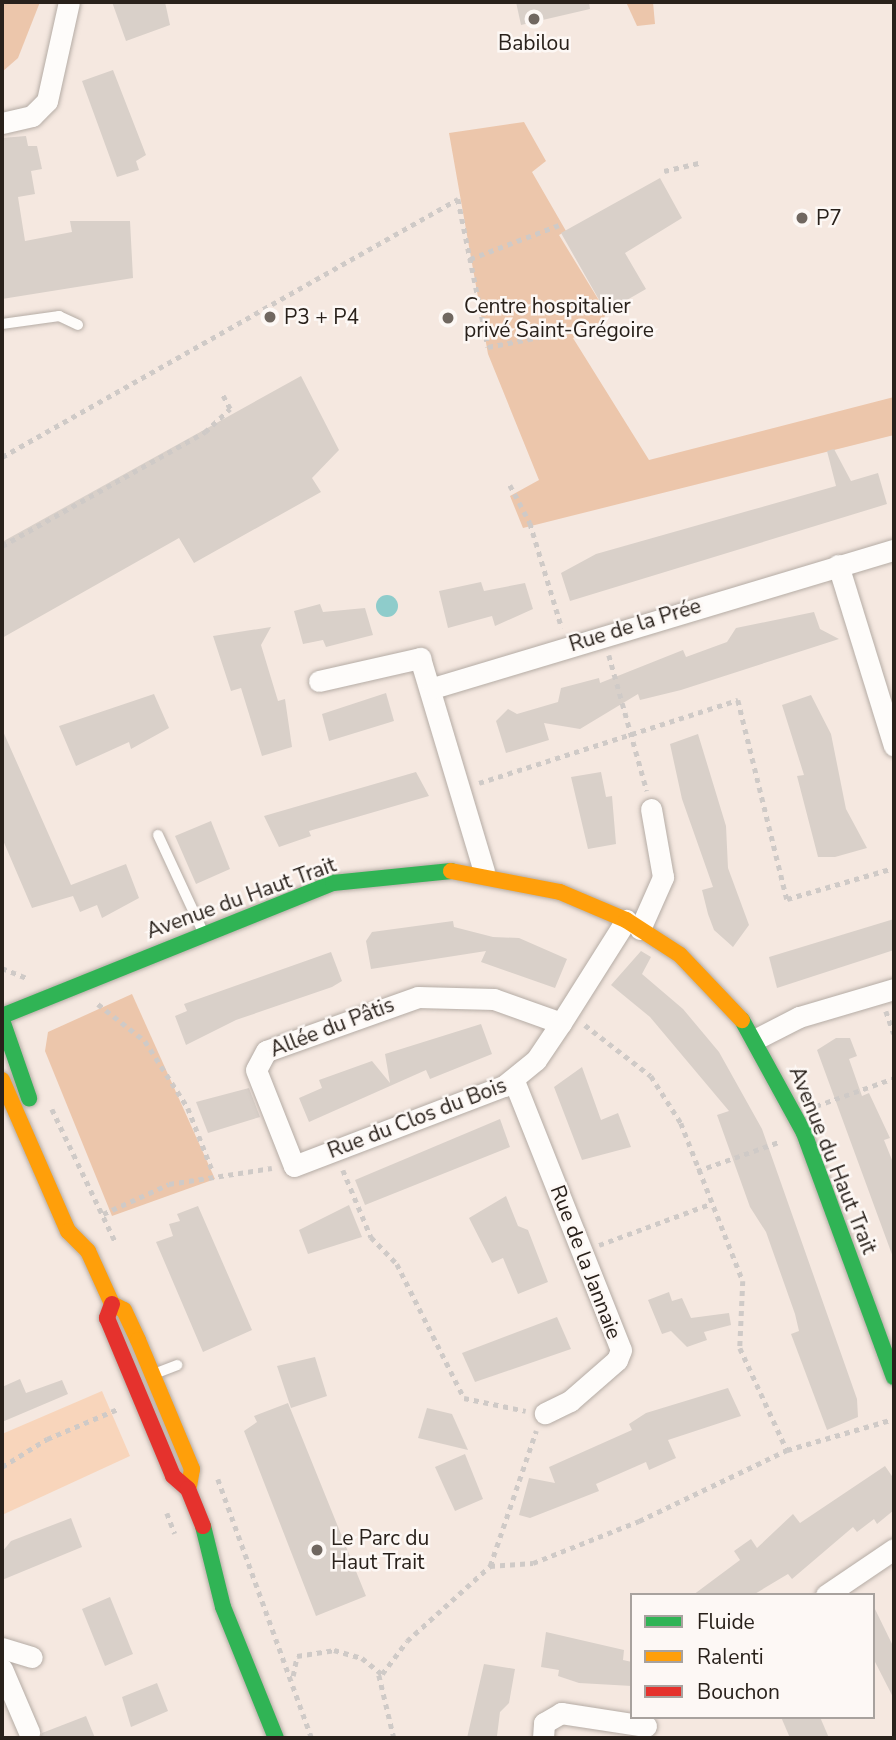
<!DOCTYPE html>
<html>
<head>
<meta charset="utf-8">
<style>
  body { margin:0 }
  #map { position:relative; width:896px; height:1740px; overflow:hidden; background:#f5e8e0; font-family:"Nunito Sans",sans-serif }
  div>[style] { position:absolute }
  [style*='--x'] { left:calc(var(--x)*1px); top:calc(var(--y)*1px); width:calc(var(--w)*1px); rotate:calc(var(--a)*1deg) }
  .green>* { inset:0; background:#f8d5bb }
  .forest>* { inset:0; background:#ecc6ab }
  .water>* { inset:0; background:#8ecccb }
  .round { border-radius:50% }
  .building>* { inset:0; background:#d9d0c9 }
  .path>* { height:4.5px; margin-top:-2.25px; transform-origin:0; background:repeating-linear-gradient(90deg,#cfcac7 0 5px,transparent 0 10px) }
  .roads { filter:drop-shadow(0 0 2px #b5aca5) drop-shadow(0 0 2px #b5aca5) }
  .lane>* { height:10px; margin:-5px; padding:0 5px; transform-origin:5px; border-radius:5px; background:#fefcfa }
  .street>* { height:21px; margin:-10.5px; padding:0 10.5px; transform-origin:10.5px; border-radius:10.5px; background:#fefcfa }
  .fast>* { height:16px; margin:-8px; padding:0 8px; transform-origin:8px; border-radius:8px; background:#30b455 }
  .slow>* { height:16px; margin:-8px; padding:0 8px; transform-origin:8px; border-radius:8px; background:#ff9f0a }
  .jam>* { height:16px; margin:-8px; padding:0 8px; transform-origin:8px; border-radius:8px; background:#e5322d }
  .dots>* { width:19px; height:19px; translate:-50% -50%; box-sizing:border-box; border:4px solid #fdf8f5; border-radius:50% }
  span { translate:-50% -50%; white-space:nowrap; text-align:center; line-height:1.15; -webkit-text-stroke:5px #fdf8f5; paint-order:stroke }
  .poi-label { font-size:21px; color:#29211b }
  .left { translate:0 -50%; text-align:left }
  .street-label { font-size:21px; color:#29211b }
  .frame { position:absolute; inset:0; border:4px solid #29211b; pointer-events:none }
  .legend { position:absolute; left:630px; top:1593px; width:245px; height:126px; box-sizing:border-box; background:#fdf8f5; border:2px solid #a8a29e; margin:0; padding:9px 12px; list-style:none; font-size:21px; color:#29211b }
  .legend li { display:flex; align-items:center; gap:14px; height:35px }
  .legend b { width:35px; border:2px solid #a8a29e }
</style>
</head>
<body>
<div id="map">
  <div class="green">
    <div style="clip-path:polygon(102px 1391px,130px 1456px,2px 1515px,2px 1434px)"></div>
  </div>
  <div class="forest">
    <div style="clip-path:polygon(2px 2px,40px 2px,18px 58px,2px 72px)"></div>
    <div style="clip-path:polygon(626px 2px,653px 2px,655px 24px,637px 26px)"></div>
    <div style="clip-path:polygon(524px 122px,546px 161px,532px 172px,566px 231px,559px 235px,606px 312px,603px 322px,573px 338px,649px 460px,894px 397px,894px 435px,523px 528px,510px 496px,539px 480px,488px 354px,449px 133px)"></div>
    <div style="clip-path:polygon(132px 994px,215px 1179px,112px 1216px,45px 1051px,48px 1032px)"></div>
  </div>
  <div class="water">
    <div class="round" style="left:376px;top:595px;width:22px;height:22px"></div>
  </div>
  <div class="building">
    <div style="clip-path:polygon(112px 2px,165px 2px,170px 25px,126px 41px)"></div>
    <div style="clip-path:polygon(516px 2px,589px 2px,590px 9px,521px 25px)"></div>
    <div style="clip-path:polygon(113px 70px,146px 155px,136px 161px,139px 170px,117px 177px,82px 81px)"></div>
    <div style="clip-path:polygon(26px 136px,28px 146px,37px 146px,42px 169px,31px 171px,35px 194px,18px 197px,25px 241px,72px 232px,70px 221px,130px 221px,133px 278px,2px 299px,2px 138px)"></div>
    <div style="clip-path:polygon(660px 178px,682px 218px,625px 253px,646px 289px,606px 312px,561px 233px)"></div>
    <div style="clip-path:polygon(301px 376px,339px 450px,312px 478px,321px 492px,194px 563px,179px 538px,2px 638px,2px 542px)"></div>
    <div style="clip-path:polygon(834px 449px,851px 481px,878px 473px,887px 504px,570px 601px,561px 573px,596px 554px,836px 486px,827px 451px)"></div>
    <div style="clip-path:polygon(481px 582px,484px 591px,525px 583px,533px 609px,495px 626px,492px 616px,448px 628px,439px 591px)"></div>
    <div style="clip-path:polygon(320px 604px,323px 612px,365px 608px,373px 635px,326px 647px,323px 640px,303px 644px,294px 611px)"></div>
    <div style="clip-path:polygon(814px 612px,820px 629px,839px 639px,681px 690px,640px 700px,638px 694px,580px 729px,544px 723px,549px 740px,506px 753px,496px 721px,508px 709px,517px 714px,558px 702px,561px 688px,599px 678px,600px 683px,683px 650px,686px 657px,727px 642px,736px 628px)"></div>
    <div style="clip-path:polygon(271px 627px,261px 645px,278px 701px,285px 699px,292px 747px,262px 756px,241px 688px,231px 691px,213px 636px)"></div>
    <div style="clip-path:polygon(386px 693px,394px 721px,329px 741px,322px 714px)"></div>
    <div style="clip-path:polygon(154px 694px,169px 728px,131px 749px,129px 742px,76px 766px,59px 726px)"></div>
    <div style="clip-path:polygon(811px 695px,831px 734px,846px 809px,867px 848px,835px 857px,818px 857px,797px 776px,804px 775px,782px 705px)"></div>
    <div style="clip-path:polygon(2px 729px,71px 885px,126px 864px,139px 898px,102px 918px,97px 905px,80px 912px,73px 896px,32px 908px,2px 838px)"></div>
    <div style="clip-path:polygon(698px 734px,726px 826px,728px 868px,749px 925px,733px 947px,714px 930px,708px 914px,702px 890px,713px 887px,682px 799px,670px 744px)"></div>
    <div style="clip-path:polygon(416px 772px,429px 796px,309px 831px,311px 836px,279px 847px,264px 816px)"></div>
    <div style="clip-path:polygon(601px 772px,606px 797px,612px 796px,616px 844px,588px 849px,571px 777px)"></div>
    <div style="clip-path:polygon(211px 821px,230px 869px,196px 884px,175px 836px)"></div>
    <div style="clip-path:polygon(894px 919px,894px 950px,777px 988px,769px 957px)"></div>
    <div style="clip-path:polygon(453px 921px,454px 927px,493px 937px,519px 938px,567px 959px,555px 988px,481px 962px,486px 951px,371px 969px,366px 941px,372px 932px)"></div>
    <div style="clip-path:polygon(641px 951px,651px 957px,642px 974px,683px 1009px,719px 1052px,762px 1129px,857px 1399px,858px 1417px,827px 1430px,791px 1334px,799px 1331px,795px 1314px,766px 1232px,750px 1207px,717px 1115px,729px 1111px,650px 1017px,611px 985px)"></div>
    <div style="clip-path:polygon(331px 952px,342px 981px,332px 987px,236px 1020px,186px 1045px,175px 1016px,187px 1011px,184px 1004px)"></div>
    <div style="clip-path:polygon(481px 1024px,492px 1054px,430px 1079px,426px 1070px,309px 1122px,299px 1098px,322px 1088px,319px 1080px,372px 1061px,390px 1083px,385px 1054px)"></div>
    <div style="clip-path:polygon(836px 1038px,850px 1038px,857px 1056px,849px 1059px,862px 1096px,869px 1093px,890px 1138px,884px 1140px,894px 1165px,894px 1260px,817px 1050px)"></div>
    <div style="clip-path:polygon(582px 1067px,601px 1120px,618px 1113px,631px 1147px,582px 1160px,554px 1087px)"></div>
    <div style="clip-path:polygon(249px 1088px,260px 1117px,208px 1133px,196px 1102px)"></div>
    <div style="clip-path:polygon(500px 1119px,510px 1147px,365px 1205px,355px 1180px)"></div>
    <div style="clip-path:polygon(506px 1196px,518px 1226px,528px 1230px,548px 1282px,518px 1294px,503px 1258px,492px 1263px,469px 1218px)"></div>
    <div style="clip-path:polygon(349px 1205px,362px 1237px,308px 1254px,299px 1230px)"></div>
    <div style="clip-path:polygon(198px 1206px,252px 1330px,203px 1352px,156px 1242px,173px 1236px,169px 1224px,180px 1221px,177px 1214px)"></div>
    <div style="clip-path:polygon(669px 1292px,672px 1301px,682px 1298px,691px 1318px,729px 1313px,731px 1325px,704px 1332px,707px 1340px,687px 1347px,671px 1331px,662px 1334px,648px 1300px)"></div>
    <div style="clip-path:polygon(557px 1317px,571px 1349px,475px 1382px,462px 1353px)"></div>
    <div style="clip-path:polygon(315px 1357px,327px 1396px,291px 1408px,277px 1366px)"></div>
    <div style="clip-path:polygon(20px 1379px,26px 1393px,62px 1380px,68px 1394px,2px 1422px,2px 1387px)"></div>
    <div style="clip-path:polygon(728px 1388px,741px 1416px,668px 1440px,676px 1458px,649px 1470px,646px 1462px,596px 1484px,599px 1491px,530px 1518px,519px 1515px,529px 1478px,555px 1483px,549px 1467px,632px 1430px,629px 1424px,646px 1413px)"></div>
    <div style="clip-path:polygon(288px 1403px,366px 1596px,316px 1616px,244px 1431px,257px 1422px,254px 1416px)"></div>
    <div style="clip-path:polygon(427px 1408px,452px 1414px,468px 1450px,418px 1438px)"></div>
    <div style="clip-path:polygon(465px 1454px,483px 1499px,455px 1511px,435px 1467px)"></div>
    <div style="clip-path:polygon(885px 1466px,894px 1479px,894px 1510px,877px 1524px,874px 1519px,857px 1532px,853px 1527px,792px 1579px,788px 1574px,753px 1595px,693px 1595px,740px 1560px,734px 1551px,751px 1539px,757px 1548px,793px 1514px,800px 1523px)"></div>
    <div style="clip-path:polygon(71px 1518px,82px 1547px,2px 1580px,2px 1552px,11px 1541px)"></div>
    <div style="clip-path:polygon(110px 1597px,133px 1654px,105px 1666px,82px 1609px)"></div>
    <div style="clip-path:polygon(873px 1605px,894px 1648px,894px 1699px,873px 1658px)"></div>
    <div style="clip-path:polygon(546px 1632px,624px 1650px,623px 1660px,632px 1662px,632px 1686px,579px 1683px,558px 1676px,559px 1670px,541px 1667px)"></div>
    <div style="clip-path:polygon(484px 1664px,515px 1669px,509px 1703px,500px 1712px,497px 1736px,467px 1738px)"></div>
    <div style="clip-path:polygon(157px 1683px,168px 1711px,131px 1727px,122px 1697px)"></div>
    <div style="clip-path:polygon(86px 1716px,95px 1738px,40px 1738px,42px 1733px)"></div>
    <div style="clip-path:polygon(781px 1717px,820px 1717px,829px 1738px,790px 1738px)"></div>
  </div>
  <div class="path">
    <div style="--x:664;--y:171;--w:39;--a:-13"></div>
    <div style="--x:470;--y:259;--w:95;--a:-20.9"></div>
    <div style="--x:2;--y:457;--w:524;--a:-29.5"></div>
    <div style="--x:458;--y:199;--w:151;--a:78.5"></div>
    <div style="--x:488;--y:347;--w:109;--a:-11.1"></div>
    <div style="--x:510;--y:485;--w:43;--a:62.2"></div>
    <div style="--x:530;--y:523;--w:110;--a:73.1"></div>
    <div style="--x:2;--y:546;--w:233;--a:-29.3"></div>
    <div style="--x:205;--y:432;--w:34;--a:-43"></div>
    <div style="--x:230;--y:409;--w:19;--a:-118"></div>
    <div style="--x:609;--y:655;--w:141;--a:74.4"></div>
    <div style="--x:479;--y:783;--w:272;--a:-17.8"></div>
    <div style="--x:738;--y:700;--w:205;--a:76.2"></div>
    <div style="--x:787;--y:899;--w:111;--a:-16.2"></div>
    <div style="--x:2;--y:968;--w:27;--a:22"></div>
    <div style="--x:98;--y:1004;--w:60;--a:38.2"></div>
    <div style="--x:145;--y:1041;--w:80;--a:57.3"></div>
    <div style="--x:188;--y:1108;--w:69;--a:68.7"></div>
    <div style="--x:886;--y:1011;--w:24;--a:71"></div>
    <div style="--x:585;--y:1025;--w:83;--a:37.7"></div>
    <div style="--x:651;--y:1076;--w:56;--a:57.4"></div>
    <div style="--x:681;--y:1123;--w:170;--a:68.6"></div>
    <div style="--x:743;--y:1281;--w:67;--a:92.6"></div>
    <div style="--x:740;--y:1348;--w:112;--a:65.3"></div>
    <div style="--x:816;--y:1106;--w:83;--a:-19.7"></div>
    <div style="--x:52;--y:1109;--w:148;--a:64.5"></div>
    <div style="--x:343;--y:1170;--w:73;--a:67.3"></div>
    <div style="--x:371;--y:1237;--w:37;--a:46"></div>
    <div style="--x:397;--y:1264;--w:150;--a:63.4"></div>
    <div style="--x:464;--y:1398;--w:63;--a:11.8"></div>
    <div style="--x:697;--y:1171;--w:87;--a:-19.5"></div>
    <div style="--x:103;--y:1214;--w:72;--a:-24.4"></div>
    <div style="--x:169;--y:1184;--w:104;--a:-8.8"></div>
    <div style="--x:599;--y:1245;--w:118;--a:-20.3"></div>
    <div style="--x:2;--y:1467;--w:53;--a:-31.9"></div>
    <div style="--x:47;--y:1439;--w:79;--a:-23"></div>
    <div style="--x:218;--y:1479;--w:276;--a:70.1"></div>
    <div style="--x:167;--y:1513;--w:22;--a:69"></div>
    <div style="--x:490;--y:1566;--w:143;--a:-71.2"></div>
    <div style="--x:379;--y:1675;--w:65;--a:76.6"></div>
    <div style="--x:293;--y:1676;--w:20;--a:-79"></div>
    <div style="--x:297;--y:1656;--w:37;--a:-9"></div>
    <div style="--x:334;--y:1650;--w:29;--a:16"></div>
    <div style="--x:362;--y:1658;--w:26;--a:39"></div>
    <div style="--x:382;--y:1674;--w:41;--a:-52.9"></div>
    <div style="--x:407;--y:1641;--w:112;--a:-42.1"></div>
    <div style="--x:490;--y:1566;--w:43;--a:-4"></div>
    <div style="--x:533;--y:1563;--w:114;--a:-21.6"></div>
    <div style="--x:639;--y:1521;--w:164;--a:-25.6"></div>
    <div style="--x:787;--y:1450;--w:111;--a:-16.2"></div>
  </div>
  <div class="roads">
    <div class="lane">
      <div style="--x:2;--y:324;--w:58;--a:-8"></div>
      <div style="--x:59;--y:316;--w:21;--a:25"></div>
      <div style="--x:158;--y:835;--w:107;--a:65.1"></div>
      <div style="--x:154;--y:1374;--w:25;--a:-21"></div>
    </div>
    <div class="street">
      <div style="--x:2;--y:123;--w:31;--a:-13"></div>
      <div style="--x:32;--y:116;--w:21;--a:-45"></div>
      <div style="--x:47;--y:101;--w:101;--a:-77.5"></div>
      <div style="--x:838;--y:565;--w:189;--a:72.8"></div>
      <div style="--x:319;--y:681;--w:104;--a:-12.8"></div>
      <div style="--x:420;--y:658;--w:223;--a:73.3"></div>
      <div style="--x:433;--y:688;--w:481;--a:-16.7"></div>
      <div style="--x:640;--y:929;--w:57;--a:-66.1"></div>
      <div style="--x:663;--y:877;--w:69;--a:-100"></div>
      <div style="--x:561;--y:1023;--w:71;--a:-160.3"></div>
      <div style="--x:494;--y:999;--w:76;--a:-178.5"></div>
      <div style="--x:418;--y:997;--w:161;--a:160.4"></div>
      <div style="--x:266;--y:1051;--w:21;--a:118"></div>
      <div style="--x:256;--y:1070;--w:103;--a:68.4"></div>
      <div style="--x:294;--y:1166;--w:225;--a:-20.9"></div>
      <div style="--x:504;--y:1086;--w:41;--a:-39.1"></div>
      <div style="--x:536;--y:1060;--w:45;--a:-56"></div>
      <div style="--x:561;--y:1023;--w:122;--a:-57.7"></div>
      <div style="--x:756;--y:1039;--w:48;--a:-27.1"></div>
      <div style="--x:799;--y:1017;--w:99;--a:-16.4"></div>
      <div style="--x:514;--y:1081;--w:289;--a:68.3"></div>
      <div style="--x:621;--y:1350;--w:11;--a:112"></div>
      <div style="--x:617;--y:1360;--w:62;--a:138.9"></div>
      <div style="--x:570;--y:1401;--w:28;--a:154"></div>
      <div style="--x:826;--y:1595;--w:82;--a:-34.1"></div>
      <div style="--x:2;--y:1648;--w:31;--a:17"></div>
      <div style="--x:2;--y:1669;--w:69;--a:66.8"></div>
      <div style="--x:543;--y:1738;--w:15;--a:-86"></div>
      <div style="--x:544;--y:1723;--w:20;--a:-30"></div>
      <div style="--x:561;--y:1713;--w:86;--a:8.7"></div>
    </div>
    <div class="fast">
      <div style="--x:2;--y:1016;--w:357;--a:-21.9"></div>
      <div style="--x:333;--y:883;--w:119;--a:-5.8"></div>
      <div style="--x:2;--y:1020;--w:83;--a:70.9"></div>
      <div style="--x:742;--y:1020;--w:129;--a:61.2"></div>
      <div style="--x:804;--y:1133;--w:260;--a:69.8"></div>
      <div style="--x:203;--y:1526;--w:83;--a:76.1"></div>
      <div style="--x:223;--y:1607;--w:141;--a:68"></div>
    </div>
    <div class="slow">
      <div style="--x:451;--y:871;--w:111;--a:10.9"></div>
      <div style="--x:560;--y:892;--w:72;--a:23"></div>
      <div style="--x:626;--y:920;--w:64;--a:32.9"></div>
      <div style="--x:680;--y:955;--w:90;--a:46.4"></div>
      <div style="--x:2;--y:1080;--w:165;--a:66.4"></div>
      <div style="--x:68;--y:1231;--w:28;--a:45"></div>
      <div style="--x:88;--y:1251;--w:58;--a:65.6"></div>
      <div style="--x:112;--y:1304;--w:13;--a:27"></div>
      <div style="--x:124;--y:1310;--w:33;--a:65"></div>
      <div style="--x:138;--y:1340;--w:140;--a:67.3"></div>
      <div style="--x:192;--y:1469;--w:17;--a:100"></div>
    </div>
    <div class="jam">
      <div style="--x:112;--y:1304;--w:15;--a:110"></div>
      <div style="--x:107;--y:1318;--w:171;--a:67.3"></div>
      <div style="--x:173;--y:1476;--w:20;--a:41"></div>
      <div style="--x:188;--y:1489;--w:40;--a:68"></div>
    </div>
  </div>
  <div class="dots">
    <div style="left:534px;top:19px;background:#706760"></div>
    <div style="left:802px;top:218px;background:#706760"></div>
    <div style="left:270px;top:317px;background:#706760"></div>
    <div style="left:448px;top:318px;background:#706760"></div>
    <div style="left:317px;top:1550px;background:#706760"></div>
  </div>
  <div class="poi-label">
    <span style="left:534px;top:43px">Babilou</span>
    <span class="left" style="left:816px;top:218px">P7</span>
    <span class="left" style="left:464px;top:318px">Centre hospitalier<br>privé Saint-Grégoire</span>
    <span class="left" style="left:284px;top:317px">P3 + P4</span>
    <span class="left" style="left:331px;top:1550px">Le Parc du<br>Haut Trait</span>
  </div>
  <div class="street-label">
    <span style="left:635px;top:625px;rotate:-17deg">Rue de la Prée</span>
    <span style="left:241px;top:898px;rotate:-20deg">Avenue du Haut Trait</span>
    <span style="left:332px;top:1027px;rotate:-21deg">Allée du Pâtis</span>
    <span style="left:417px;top:1118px;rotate:-21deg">Rue du Clos du Bois</span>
    <span style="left:833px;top:1160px;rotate:68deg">Avenue du Haut Trait</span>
    <span style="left:586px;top:1262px;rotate:69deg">Rue de la Jannaie</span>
  </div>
  <div class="frame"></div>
  <ul class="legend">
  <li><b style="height:9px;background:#30b455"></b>Fluide</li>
  <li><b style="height:9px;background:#ff9f0a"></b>Ralenti</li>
  <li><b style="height:9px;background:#e5322d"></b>Bouchon</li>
  </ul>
</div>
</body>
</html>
